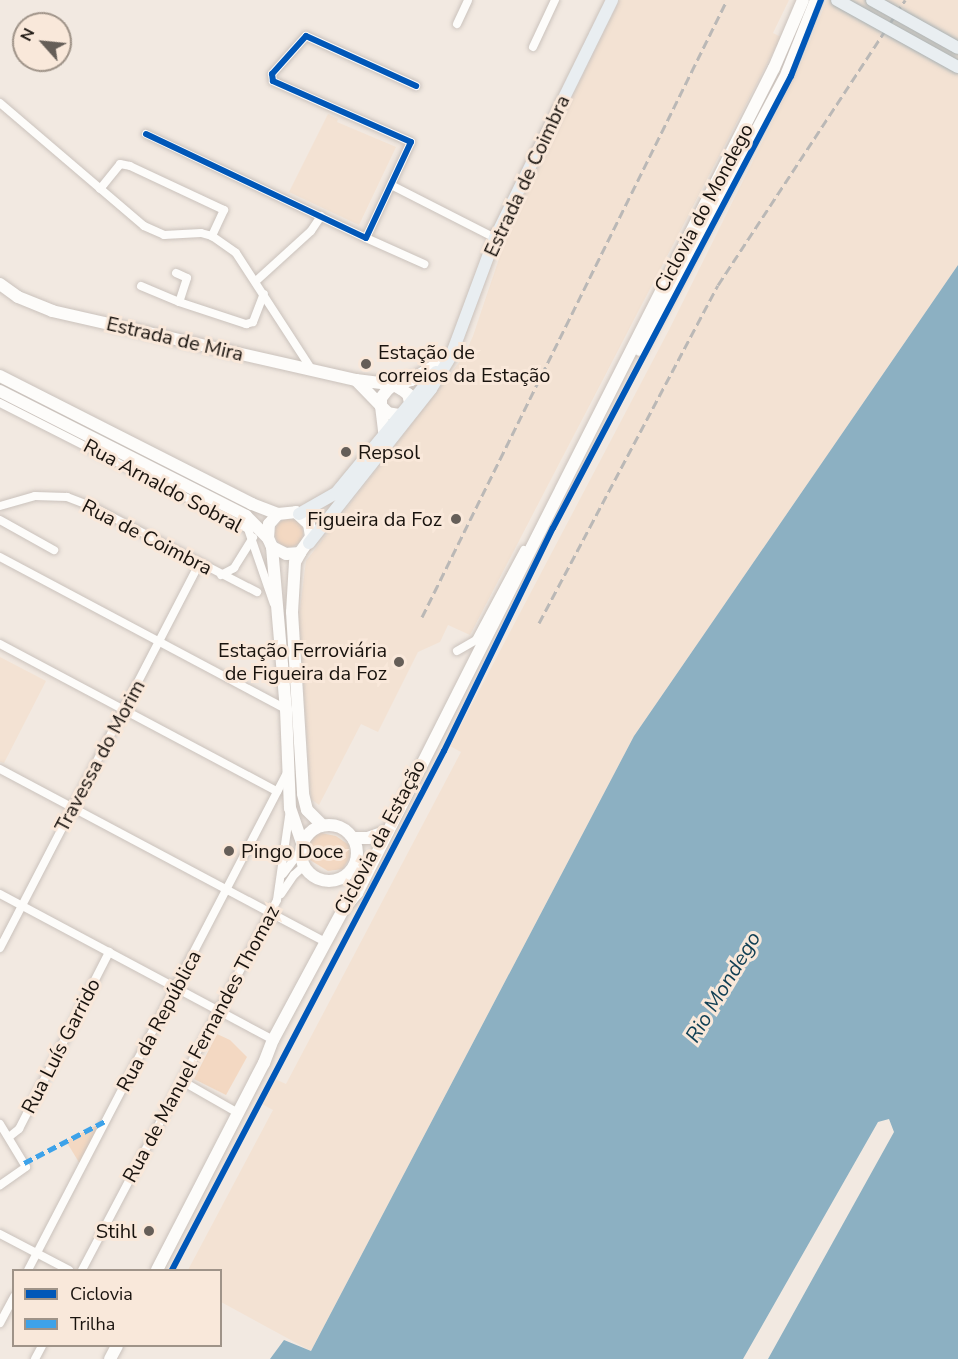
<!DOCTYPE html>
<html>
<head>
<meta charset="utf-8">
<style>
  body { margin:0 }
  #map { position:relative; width:958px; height:1359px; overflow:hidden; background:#f2e9e1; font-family:"Nunito Sans",sans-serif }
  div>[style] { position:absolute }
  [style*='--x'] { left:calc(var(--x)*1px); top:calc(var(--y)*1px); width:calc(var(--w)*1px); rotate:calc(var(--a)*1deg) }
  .built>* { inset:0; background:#f3e2d3 }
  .green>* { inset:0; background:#f3d8c2 }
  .round { border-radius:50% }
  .water>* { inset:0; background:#8cb0c2 }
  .roads { filter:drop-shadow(0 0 2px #cac2bc) drop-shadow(0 0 2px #cac2bc) }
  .street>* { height:8px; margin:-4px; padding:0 4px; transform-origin:4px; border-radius:4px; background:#fdfcfa }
  .secondary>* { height:12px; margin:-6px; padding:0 6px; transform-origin:6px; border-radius:6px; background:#fdfcfa }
  .secondary>.ring { margin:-6px; padding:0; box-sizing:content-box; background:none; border:12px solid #fdfcfa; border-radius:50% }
  .primary>* { height:12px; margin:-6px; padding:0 6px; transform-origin:6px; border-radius:6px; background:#e9eef1 }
  .rail>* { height:3px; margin-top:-1.5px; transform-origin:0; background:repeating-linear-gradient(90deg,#bab8b6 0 9px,transparent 0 13.5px) }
  .bridges { filter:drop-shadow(0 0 2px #a9b1b3) drop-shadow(0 0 2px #a9b1b3) }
  .primary-bridge>* { height:12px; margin:-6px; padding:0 6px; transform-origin:6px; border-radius:6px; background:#e9eef1 }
  .quiet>* { height:4.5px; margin-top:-2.25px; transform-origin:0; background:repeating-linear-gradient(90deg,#3da2e9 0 9px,transparent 0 13.5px) }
  .cycleway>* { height:6px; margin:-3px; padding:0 3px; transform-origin:3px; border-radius:3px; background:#0057b8 }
  .dots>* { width:16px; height:16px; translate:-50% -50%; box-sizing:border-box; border:3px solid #f9e8da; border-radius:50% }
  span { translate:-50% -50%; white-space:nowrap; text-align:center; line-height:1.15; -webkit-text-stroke:6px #f9e8da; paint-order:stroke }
  .street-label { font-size:20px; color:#19130e }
  .poi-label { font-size:20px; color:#19130e }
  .left { translate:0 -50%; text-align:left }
  .right { translate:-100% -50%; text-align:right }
  .water-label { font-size:21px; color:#0f3e53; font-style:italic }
  .legend { position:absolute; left:12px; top:1269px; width:210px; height:78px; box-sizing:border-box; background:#f9e8da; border:2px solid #9f9388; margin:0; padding:8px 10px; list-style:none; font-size:18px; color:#19130e }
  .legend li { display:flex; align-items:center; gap:12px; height:30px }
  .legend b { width:30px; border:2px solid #9f9388 }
  .north { position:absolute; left:12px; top:12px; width:60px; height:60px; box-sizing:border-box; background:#f9e8da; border:2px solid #9f9388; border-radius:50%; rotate:297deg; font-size:16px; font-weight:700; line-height:24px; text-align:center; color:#19130e }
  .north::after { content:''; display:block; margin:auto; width:21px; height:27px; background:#655e58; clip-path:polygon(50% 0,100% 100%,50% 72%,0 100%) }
</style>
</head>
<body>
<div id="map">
  <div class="built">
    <div style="clip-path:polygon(620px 0,789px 0,773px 33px,781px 37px,470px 635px,448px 625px,440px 642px,418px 652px,378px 732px,361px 724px,319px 805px,311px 799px,299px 617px,306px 561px,464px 356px,473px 336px,512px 220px)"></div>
    <div style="clip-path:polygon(827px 0,958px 0,958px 265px,634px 736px,311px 1351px,221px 1302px,220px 1270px,188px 1270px,273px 1110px,262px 1104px,275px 1079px,286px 1084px,461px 752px,450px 746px,670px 328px,797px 72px)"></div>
    <div style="clip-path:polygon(328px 114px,338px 119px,337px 122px,396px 147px,359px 225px,289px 192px)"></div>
    <div style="clip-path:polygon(0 657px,46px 681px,4px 763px,0 762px)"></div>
  </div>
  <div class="green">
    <div class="round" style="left:275px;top:519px;width:28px;height:28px"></div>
    <div style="clip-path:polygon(321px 833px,336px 836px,349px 845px,350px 857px,343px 869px,328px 871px,310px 860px,308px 844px,313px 837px)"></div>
    <div style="clip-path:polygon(217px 1034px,230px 1040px,247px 1057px,226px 1095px,194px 1079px)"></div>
    <div style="clip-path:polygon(107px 1120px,80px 1164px,66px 1141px)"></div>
  </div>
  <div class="water">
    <div style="clip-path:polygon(958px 265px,958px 1359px,768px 1359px,894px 1132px,889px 1119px,878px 1122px,743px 1359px,270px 1359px,284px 1340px,311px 1351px,634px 736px)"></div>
  </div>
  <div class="roads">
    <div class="street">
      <div style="--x:457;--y:24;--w:26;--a:-65"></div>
      <div style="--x:533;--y:47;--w:52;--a:-64.9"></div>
      <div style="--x:0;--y:103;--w:189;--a:40.5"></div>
      <div style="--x:144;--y:226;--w:22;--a:24"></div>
      <div style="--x:164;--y:235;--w:37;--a:-3"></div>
      <div style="--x:201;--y:233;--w:11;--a:15"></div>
      <div style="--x:212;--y:236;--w:29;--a:35"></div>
      <div style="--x:236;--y:253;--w:140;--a:57"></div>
      <div style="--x:146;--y:134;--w:243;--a:25.3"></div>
      <div style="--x:366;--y:238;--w:106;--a:-64.9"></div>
      <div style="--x:411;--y:142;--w:151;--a:-156.2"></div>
      <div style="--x:273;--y:81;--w:7;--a:-98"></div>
      <div style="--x:272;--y:74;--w:51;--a:-48.2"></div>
      <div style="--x:306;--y:36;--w:121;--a:24.4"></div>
      <div style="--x:393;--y:186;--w:114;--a:27"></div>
      <div style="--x:100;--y:189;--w:32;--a:-51"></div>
      <div style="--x:120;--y:164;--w:10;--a:11"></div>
      <div style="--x:130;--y:166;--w:104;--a:25.1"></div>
      <div style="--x:224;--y:210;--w:29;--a:115"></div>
      <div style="--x:366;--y:238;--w:64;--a:24.1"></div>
      <div style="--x:176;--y:273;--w:12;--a:24"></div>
      <div style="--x:187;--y:278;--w:25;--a:108"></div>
      <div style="--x:256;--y:281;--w:74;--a:-42.3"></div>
      <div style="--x:311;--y:231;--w:18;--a:-56"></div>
      <div style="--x:141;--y:286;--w:41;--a:22.8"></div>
      <div style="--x:179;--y:302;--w:71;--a:18.2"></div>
      <div style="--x:246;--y:324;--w:7;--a:-16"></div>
      <div style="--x:253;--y:322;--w:30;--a:-69"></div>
      <div style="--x:0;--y:403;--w:278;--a:26.9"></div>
      <div style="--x:248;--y:529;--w:79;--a:70.9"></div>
      <div style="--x:0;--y:506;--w:36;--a:-16"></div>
      <div style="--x:35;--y:496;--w:32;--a:2"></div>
      <div style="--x:67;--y:497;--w:28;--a:21"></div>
      <div style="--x:93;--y:507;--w:185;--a:27.4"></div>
      <div style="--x:0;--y:520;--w:62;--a:29.1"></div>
      <div style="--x:0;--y:557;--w:324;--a:28"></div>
      <div style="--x:221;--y:575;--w:15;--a:-28"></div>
      <div style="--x:234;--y:568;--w:36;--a:-58"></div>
      <div style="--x:0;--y:644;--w:314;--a:28"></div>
      <div style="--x:457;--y:651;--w:22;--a:-30"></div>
      <div style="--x:476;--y:640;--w:102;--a:-61.9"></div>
      <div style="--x:0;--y:769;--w:369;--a:28"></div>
      <div style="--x:283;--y:874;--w:26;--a:-53"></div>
      <div style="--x:0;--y:894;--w:310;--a:28.1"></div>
      <div style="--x:281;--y:894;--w:23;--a:-56"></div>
      <div style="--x:294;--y:875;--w:13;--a:-42"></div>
      <div style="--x:0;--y:948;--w:433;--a:-62.6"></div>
      <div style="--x:182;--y:1081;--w:64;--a:29.7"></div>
      <div style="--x:0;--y:1124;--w:50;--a:58.8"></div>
      <div style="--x:26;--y:1167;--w:32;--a:145"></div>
      <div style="--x:9;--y:1137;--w:13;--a:-39"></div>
      <div style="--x:19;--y:1129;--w:199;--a:-63"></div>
      <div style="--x:0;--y:1234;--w:78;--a:27.6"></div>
      <div style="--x:28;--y:1270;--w:563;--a:-62.48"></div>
      <div style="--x:82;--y:1270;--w:418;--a:-62.2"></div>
      <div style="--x:277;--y:900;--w:91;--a:-81.8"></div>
      <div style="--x:0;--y:1323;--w:30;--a:-62"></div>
      <div style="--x:35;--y:1359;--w:15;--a:-62"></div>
    </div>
    <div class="secondary">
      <div style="--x:0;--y:284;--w:22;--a:36"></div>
      <div style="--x:18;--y:297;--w:37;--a:22"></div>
      <div style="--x:52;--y:311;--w:312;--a:12.8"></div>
      <div style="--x:356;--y:380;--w:38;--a:7"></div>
      <div style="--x:394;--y:385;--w:18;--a:-16"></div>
      <div style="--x:411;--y:380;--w:47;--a:-31"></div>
      <div style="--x:640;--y:350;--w:314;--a:-62"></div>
      <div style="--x:787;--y:73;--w:79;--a:-68.3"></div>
      <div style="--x:0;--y:376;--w:283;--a:26.9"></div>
      <div style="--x:252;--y:504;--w:28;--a:21"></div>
      <div style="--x:356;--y:380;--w:36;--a:46"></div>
      <div style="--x:381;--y:406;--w:26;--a:83"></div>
      <div style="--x:0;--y:391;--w:276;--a:26.9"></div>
      <div style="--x:246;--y:516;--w:31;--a:45"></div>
      <div style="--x:268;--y:538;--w:10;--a:66"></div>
      <div style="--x:272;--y:547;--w:163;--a:85.1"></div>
      <div style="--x:286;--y:709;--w:99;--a:87.7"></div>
      <div style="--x:290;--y:808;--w:36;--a:71"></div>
      <div style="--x:399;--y:415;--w:11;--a:-170"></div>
      <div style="--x:388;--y:413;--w:10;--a:-135"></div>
      <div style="--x:381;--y:406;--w:8;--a:-90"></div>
      <div style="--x:381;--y:398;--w:11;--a:-52"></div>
      <div style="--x:388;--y:389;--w:7;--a:-34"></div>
      <div style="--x:394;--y:385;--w:8;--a:30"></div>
      <div style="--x:401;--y:389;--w:9;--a:36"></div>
      <div style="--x:408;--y:394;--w:9;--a:77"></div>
      <div style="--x:268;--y:538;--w:14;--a:-86"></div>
      <div style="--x:269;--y:524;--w:13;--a:-48"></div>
      <div style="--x:278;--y:514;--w:18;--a:-6"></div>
      <div style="--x:296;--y:512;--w:18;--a:43"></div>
      <div style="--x:309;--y:524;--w:13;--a:81"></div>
      <div style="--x:311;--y:537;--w:19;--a:125"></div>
      <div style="--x:300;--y:553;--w:14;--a:176"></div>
      <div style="--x:286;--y:554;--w:16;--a:-153"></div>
      <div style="--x:300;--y:553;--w:10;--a:119"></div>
      <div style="--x:295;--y:562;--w:50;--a:93.4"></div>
      <div style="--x:292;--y:612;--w:182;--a:86.5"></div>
      <div style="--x:303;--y:794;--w:16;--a:76"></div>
      <div style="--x:307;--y:810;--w:21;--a:45"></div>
      <div class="ring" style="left:301px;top:825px;width:44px;height:44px"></div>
      <div style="--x:353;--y:838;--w:15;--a:0"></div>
      <div style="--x:368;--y:838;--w:20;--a:-20"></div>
      <div style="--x:157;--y:1270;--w:233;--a:-62.7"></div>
      <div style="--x:264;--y:1063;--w:25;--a:-69"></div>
      <div style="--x:273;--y:1040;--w:150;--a:-61.7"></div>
      <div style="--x:344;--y:908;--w:20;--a:-49"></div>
      <div style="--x:357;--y:893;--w:924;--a:-63.19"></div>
      <div style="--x:774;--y:68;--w:74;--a:-66.9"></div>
      <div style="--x:110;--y:1359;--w:15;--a:-62"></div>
    </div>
    <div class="primary">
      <div style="--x:299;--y:514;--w:43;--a:-29.6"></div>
      <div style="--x:336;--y:493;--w:157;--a:-50.4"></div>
      <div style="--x:309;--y:543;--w:196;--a:-51.6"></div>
      <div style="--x:431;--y:389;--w:39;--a:-59"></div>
      <div style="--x:451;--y:356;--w:126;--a:-69.6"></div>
      <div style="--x:495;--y:238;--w:265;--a:-63.8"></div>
    </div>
  </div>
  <div class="rail">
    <div style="--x:422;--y:617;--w:688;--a:-63.7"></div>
    <div style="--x:539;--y:623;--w:382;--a:-62.1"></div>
    <div style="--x:718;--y:285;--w:341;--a:-56.7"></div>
  </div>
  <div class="bridges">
    <div class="primary-bridge">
      <div style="--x:837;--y:0;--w:138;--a:29"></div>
      <div style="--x:872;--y:0;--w:98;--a:29.2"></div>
    </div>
  </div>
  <div class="quiet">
    <div style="--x:24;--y:1163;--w:93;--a:-27.4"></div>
  </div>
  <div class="cycleway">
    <div style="--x:146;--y:134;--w:243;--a:25.3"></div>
    <div style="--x:366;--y:238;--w:106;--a:-64.9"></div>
    <div style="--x:411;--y:142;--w:151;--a:-156.2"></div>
    <div style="--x:273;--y:81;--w:7;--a:-98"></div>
    <div style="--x:272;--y:74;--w:51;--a:-48.2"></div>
    <div style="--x:306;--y:36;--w:121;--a:24.4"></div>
    <div style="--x:172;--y:1270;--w:586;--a:-62.34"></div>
    <div style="--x:444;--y:751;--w:248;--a:-64"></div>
    <div style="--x:553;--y:528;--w:511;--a:-62.23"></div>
    <div style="--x:791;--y:76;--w:82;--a:-68.5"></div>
  </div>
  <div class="dots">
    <div style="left:366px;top:364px;background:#655e58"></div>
    <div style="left:346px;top:452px;background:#655e58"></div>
    <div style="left:456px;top:519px;background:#655e58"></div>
    <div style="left:399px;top:662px;background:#655e58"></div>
    <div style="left:229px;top:851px;background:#655e58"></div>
    <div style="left:149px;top:1231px;background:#655e58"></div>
  </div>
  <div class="street-label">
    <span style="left:527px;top:176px;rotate:-65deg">Estrada de Coimbra</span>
    <span style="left:704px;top:208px;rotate:-62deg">Ciclovia do Mondego</span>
    <span style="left:175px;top:339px;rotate:13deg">Estrada de Mira</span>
    <span style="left:163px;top:486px;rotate:28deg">Rua Arnaldo Sobral</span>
    <span style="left:147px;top:537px;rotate:27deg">Rua de Coimbra</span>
    <span style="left:100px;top:756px;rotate:-62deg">Travessa do Morim</span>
    <span style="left:380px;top:837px;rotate:-62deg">Ciclovia da Estação</span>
    <span style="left:159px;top:1021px;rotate:-62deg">Rua da República</span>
    <span style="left:201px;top:1044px;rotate:-62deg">Rua de Manuel Fernandes Thomaz</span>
    <span style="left:61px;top:1046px;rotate:-63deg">Rua Luís Garrido</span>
  </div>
  <div class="poi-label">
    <span class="left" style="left:378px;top:364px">Estação de<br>correios da Estação</span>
    <span class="left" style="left:358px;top:452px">Repsol</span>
    <span class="right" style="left:442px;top:519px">Figueira da Foz</span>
    <span class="right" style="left:387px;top:662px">Estação Ferroviária<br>de Figueira da Foz</span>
    <span class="left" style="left:241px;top:851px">Pingo Doce</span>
    <span class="right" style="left:137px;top:1231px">Stihl</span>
  </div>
  <div class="water-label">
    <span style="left:723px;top:987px;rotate:-59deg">Rio Mondego</span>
  </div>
  <ul class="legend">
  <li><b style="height:8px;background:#0057b8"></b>Ciclovia</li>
  <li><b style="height:8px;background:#3da2e9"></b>Trilha</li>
  </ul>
  <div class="north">N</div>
</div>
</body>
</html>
